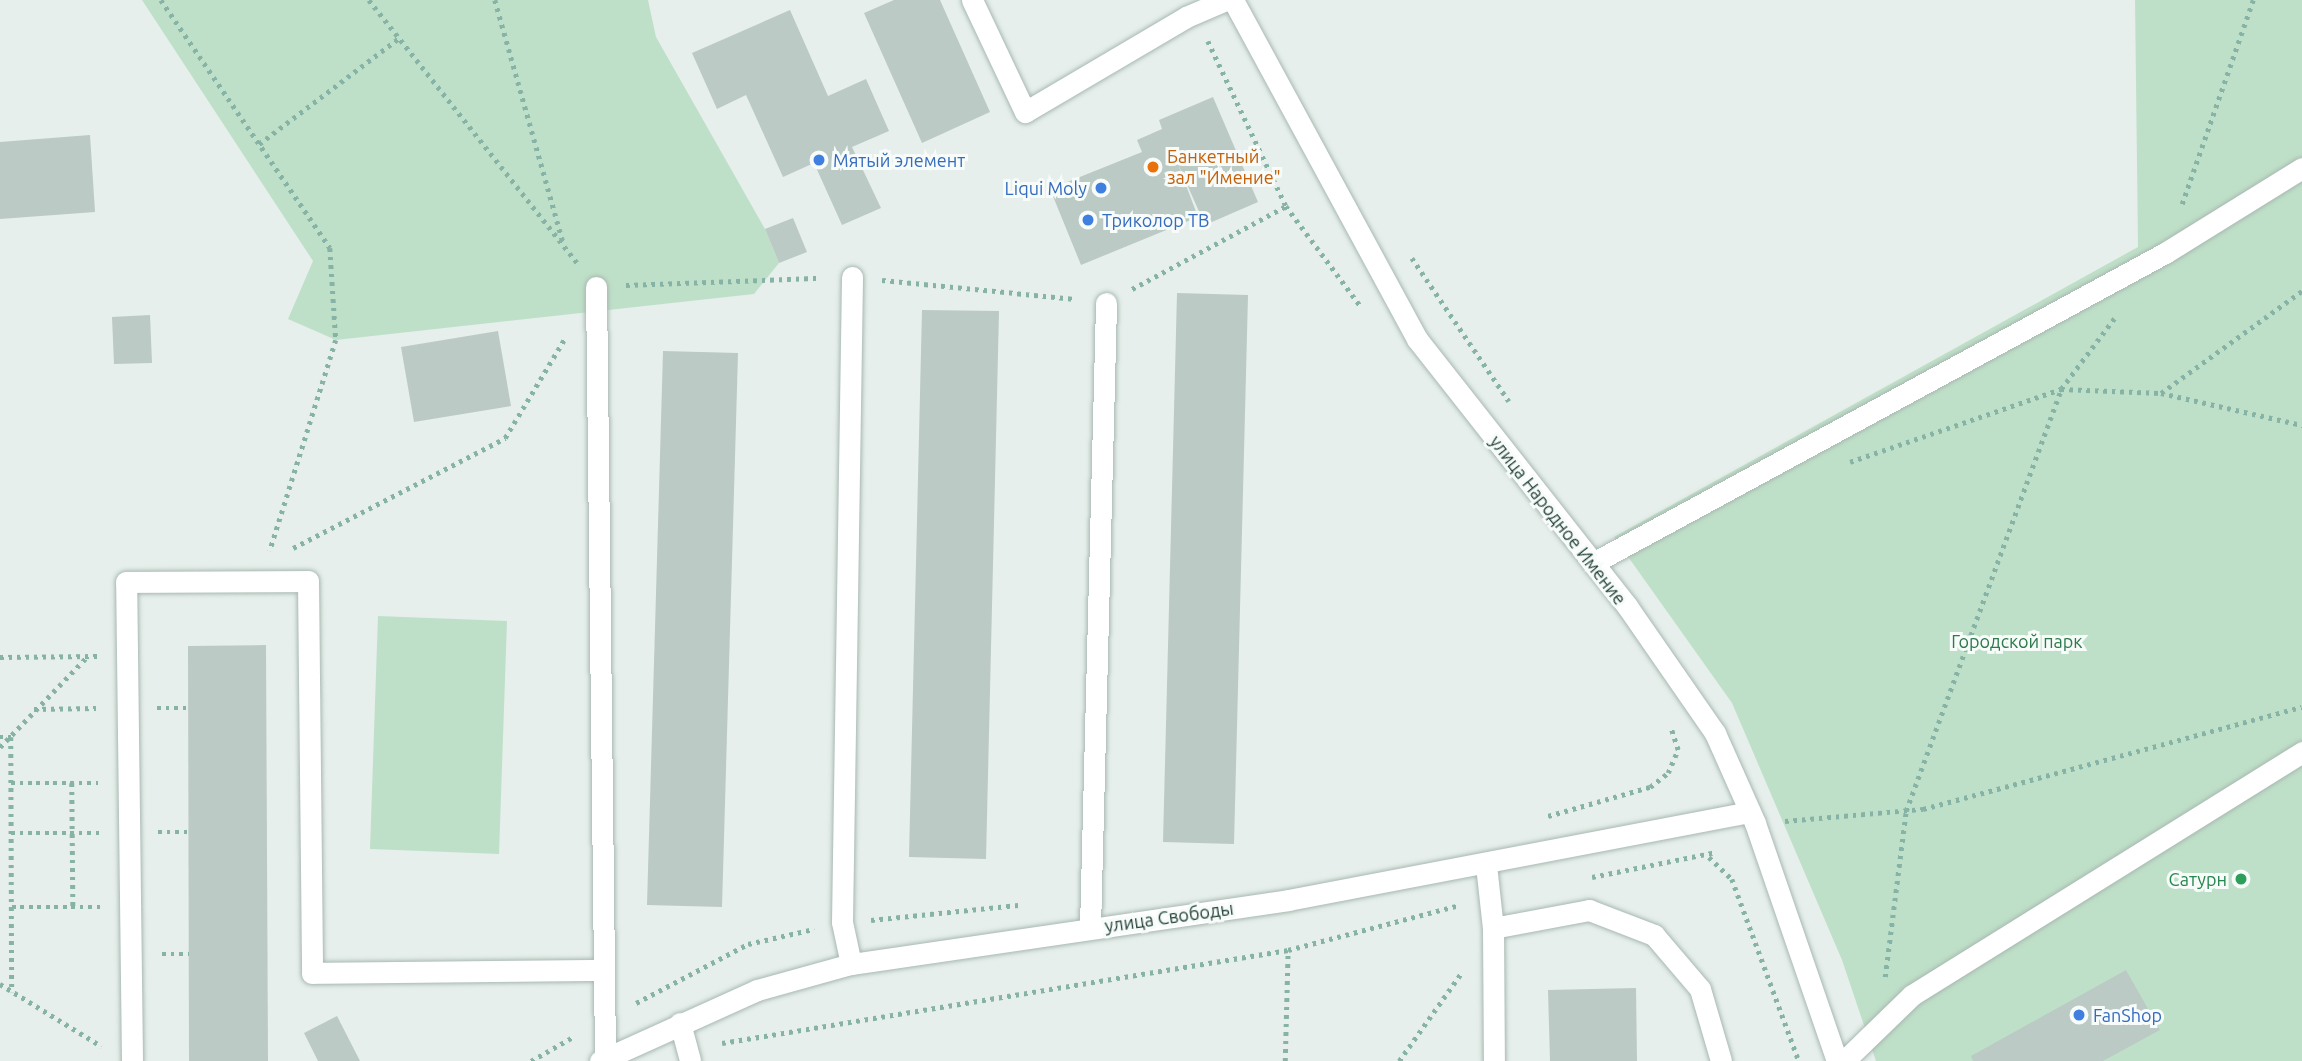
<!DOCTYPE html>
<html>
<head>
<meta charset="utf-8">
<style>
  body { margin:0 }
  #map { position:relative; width:2302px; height:1061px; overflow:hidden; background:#e6efeb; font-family:Ubuntu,sans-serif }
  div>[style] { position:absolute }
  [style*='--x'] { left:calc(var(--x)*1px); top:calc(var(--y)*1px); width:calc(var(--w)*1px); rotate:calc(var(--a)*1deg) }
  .green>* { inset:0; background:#bfe0c8 }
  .building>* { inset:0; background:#bbcac4 }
  .path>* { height:4.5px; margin-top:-2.25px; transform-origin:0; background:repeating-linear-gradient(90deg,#86b3a5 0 3.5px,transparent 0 8.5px) }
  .roads { filter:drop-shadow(0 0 2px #a8b8b2) drop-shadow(0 0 2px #a8b8b2) }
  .service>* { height:21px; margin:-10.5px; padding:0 10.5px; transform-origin:10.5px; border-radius:10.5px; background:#fff }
  .tertiary>* { height:21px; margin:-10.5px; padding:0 10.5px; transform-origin:10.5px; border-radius:10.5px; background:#fff }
  .dots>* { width:19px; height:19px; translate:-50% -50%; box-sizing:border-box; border:4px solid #f7fbf9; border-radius:50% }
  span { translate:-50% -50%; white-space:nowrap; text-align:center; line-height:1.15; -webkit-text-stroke:6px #f7fbf9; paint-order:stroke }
  .food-label { font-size:18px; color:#c56008 }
  .left { translate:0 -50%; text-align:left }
  .shop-label { font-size:18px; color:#366cbe }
  .right { translate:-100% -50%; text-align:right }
  .street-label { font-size:18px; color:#24423a }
  .park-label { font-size:18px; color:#2d7a4b }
  .leisure-label { font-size:18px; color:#27864d }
</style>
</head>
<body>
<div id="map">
  <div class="green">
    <div style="clip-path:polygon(142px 0,648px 0,656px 37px,765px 229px,779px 263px,754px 294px,336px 340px,288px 319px,313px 261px)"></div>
    <div style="clip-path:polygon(2135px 0,2302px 0,2302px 1061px,1876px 1061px,1842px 960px,1732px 703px,1614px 537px,2138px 247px)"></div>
    <div style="clip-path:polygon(378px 616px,507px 621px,499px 854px,370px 849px)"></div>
  </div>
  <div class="building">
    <div style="clip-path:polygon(894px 0,940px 0,990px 112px,922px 143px,864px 13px)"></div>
    <div style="clip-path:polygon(790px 10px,828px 96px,866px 79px,889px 131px,852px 147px,881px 208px,842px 225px,814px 163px,783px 177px,746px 95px,717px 109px,692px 53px)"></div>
    <div style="clip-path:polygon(1213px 97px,1258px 202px,1205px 225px,1178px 164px,1198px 217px,1081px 265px,1050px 189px,1142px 152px,1137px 140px,1162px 129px,1159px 120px)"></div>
    <div style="clip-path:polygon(90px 135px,95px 212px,0 219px,0 142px)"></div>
    <div style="clip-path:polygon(793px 218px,807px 252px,779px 263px,765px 229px)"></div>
    <div style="clip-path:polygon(1177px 293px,1248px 295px,1234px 844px,1163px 842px)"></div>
    <div style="clip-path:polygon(922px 310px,999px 311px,986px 859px,909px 857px)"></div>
    <div style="clip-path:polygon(150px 315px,152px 363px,114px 364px,112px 317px)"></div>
    <div style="clip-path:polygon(498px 331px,511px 406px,414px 422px,401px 347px)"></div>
    <div style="clip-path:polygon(663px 351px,738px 353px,722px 907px,647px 905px)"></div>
    <div style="clip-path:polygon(266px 645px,268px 1061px,189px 1061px,188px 646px)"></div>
    <div style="clip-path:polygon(2126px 970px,2160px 1030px,2103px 1061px,1973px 1061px,1971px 1056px)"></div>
    <div style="clip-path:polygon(1636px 988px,1637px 1061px,1550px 1061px,1548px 990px)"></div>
    <div style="clip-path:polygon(337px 1016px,360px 1061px,318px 1061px,304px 1033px)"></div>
  </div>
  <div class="path">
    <div style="--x:161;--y:0;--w:300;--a:55.7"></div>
    <div style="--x:330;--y:248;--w:92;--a:86.3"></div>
    <div style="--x:336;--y:340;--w:221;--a:107.4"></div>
    <div style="--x:369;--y:0;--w:335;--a:51.6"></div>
    <div style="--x:495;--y:0;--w:251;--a:74.3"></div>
    <div style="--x:1208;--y:41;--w:183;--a:64.7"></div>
    <div style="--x:1286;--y:206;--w:127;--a:53.3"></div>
    <div style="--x:259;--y:144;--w:176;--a:-37.1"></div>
    <div style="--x:2182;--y:204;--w:216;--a:-70.8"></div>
    <div style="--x:1412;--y:258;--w:173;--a:55.9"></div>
    <div style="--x:882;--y:280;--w:194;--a:5.6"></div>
    <div style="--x:626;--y:285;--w:195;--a:-2.1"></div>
    <div style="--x:1132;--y:289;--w:175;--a:-28.3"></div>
    <div style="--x:2161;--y:393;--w:145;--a:12.8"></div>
    <div style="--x:1850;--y:462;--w:223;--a:-19.1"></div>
    <div style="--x:2061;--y:389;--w:100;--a:2.3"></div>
    <div style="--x:2161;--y:393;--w:174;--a:-35.9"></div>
    <div style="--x:293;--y:548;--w:239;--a:-27.4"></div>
    <div style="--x:505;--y:438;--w:117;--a:-59"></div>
    <div style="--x:0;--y:657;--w:98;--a:-0.6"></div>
    <div style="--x:157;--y:708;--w:31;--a:0"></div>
    <div style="--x:34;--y:709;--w:62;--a:-0.9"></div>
    <div style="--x:0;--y:737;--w:11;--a:0"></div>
    <div style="--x:11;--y:737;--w:255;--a:89.8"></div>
    <div style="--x:0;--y:747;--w:125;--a:-46"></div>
    <div style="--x:11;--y:783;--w:87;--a:0"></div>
    <div style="--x:72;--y:783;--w:124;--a:89.5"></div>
    <div style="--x:1548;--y:816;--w:106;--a:-15.9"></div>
    <div style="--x:1650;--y:787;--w:23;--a:-38"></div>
    <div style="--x:1668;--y:773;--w:25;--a:-67"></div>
    <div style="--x:1678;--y:750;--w:23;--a:-108"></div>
    <div style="--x:1785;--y:821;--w:139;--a:-5"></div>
    <div style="--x:1923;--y:809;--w:392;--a:-15.1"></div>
    <div style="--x:158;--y:832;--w:31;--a:0"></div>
    <div style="--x:11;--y:833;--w:89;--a:0"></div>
    <div style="--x:1709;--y:857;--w:32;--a:44"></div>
    <div style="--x:1732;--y:879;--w:194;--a:69.8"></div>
    <div style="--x:1592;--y:877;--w:126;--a:-11.4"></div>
    <div style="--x:12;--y:907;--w:89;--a:0"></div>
    <div style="--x:871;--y:920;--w:149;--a:-5.8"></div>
    <div style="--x:162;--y:954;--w:27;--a:0"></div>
    <div style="--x:1885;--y:977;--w:167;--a:-82.8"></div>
    <div style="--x:1906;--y:811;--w:450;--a:-69.8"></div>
    <div style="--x:2061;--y:389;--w:91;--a:-53"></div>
    <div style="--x:0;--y:984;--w:119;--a:31.5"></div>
    <div style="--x:636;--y:1003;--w:127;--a:-27.8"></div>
    <div style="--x:748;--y:944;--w:68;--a:-12.8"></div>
    <div style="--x:722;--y:1043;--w:574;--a:-9.33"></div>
    <div style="--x:1288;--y:950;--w:178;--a:-14.7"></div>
    <div style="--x:531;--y:1061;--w:48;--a:-29.7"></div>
    <div style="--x:1285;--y:1061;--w:111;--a:-88.5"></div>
    <div style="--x:1399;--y:1061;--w:109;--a:-54.7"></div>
  </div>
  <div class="roads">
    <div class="service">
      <div style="--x:972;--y:0;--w:124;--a:64.7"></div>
      <div style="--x:1025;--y:112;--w:187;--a:-30.5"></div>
      <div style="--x:1186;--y:17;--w:43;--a:-23"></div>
      <div style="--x:596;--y:287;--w:771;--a:89.33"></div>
      <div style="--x:1593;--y:563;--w:651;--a:-28.46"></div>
      <div style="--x:2165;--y:253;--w:161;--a:-31.8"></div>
      <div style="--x:1486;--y:865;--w:63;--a:83.7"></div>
      <div style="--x:1493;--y:928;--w:133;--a:89.6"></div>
      <div style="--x:1090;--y:928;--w:625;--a:-88.53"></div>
      <div style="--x:1493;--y:928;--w:98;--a:-10.6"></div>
      <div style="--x:1589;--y:910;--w:70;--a:21"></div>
      <div style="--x:1654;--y:935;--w:71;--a:49.6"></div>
      <div style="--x:1700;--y:989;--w:75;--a:73.7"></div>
      <div style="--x:851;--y:964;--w:43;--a:-102.1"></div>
      <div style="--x:842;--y:922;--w:645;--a:-89.11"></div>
      <div style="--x:680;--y:1023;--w:39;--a:75"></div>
      <div style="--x:132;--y:1061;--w:479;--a:-90.7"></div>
      <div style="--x:126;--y:582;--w:182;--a:-0.3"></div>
      <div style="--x:308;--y:581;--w:392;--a:89.4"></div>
      <div style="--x:312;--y:973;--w:292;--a:-0.6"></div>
      <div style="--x:1844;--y:1061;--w:95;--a:-44.1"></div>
      <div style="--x:1912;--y:995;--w:460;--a:-31.9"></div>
    </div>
    <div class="tertiary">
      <div style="--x:1233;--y:0;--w:386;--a:61.5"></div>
      <div style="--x:1417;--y:339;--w:340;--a:51.8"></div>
      <div style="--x:1627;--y:606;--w:155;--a:55.3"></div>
      <div style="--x:1715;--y:733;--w:98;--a:66"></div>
      <div style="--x:1755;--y:823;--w:252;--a:71"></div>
      <div style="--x:600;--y:1061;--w:172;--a:-24.3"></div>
      <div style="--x:757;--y:990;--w:98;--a:-15.5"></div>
      <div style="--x:851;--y:964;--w:442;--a:-8.3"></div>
      <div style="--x:1288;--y:900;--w:470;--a:-10.8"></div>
    </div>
  </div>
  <div class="dots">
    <div style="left:819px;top:160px;background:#3f7fe0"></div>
    <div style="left:1153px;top:167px;background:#e8710a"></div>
    <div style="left:1101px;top:188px;background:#3f7fe0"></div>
    <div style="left:1088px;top:220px;background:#3f7fe0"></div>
    <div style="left:2241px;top:879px;background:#2e9e5b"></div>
    <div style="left:2079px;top:1015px;background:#3f7fe0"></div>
  </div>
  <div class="food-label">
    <span class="left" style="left:1167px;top:167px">Банкетный<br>зал "Имение"</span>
  </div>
  <div class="shop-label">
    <span class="left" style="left:833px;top:160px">Мятый элемент</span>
    <span class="right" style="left:1087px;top:188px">Liqui Moly</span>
    <span class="left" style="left:1102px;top:220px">Триколор ТВ</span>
    <span class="left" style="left:2093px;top:1015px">FanShop</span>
  </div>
  <div class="street-label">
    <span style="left:1558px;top:520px;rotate:52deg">улица Народное Имение</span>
    <span style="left:1169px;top:917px;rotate:-8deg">улица Свободы</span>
  </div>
  <div class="park-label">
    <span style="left:2017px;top:641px">Городской парк</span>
  </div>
  <div class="leisure-label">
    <span class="right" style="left:2227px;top:879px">Сатурн</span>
  </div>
</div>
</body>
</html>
